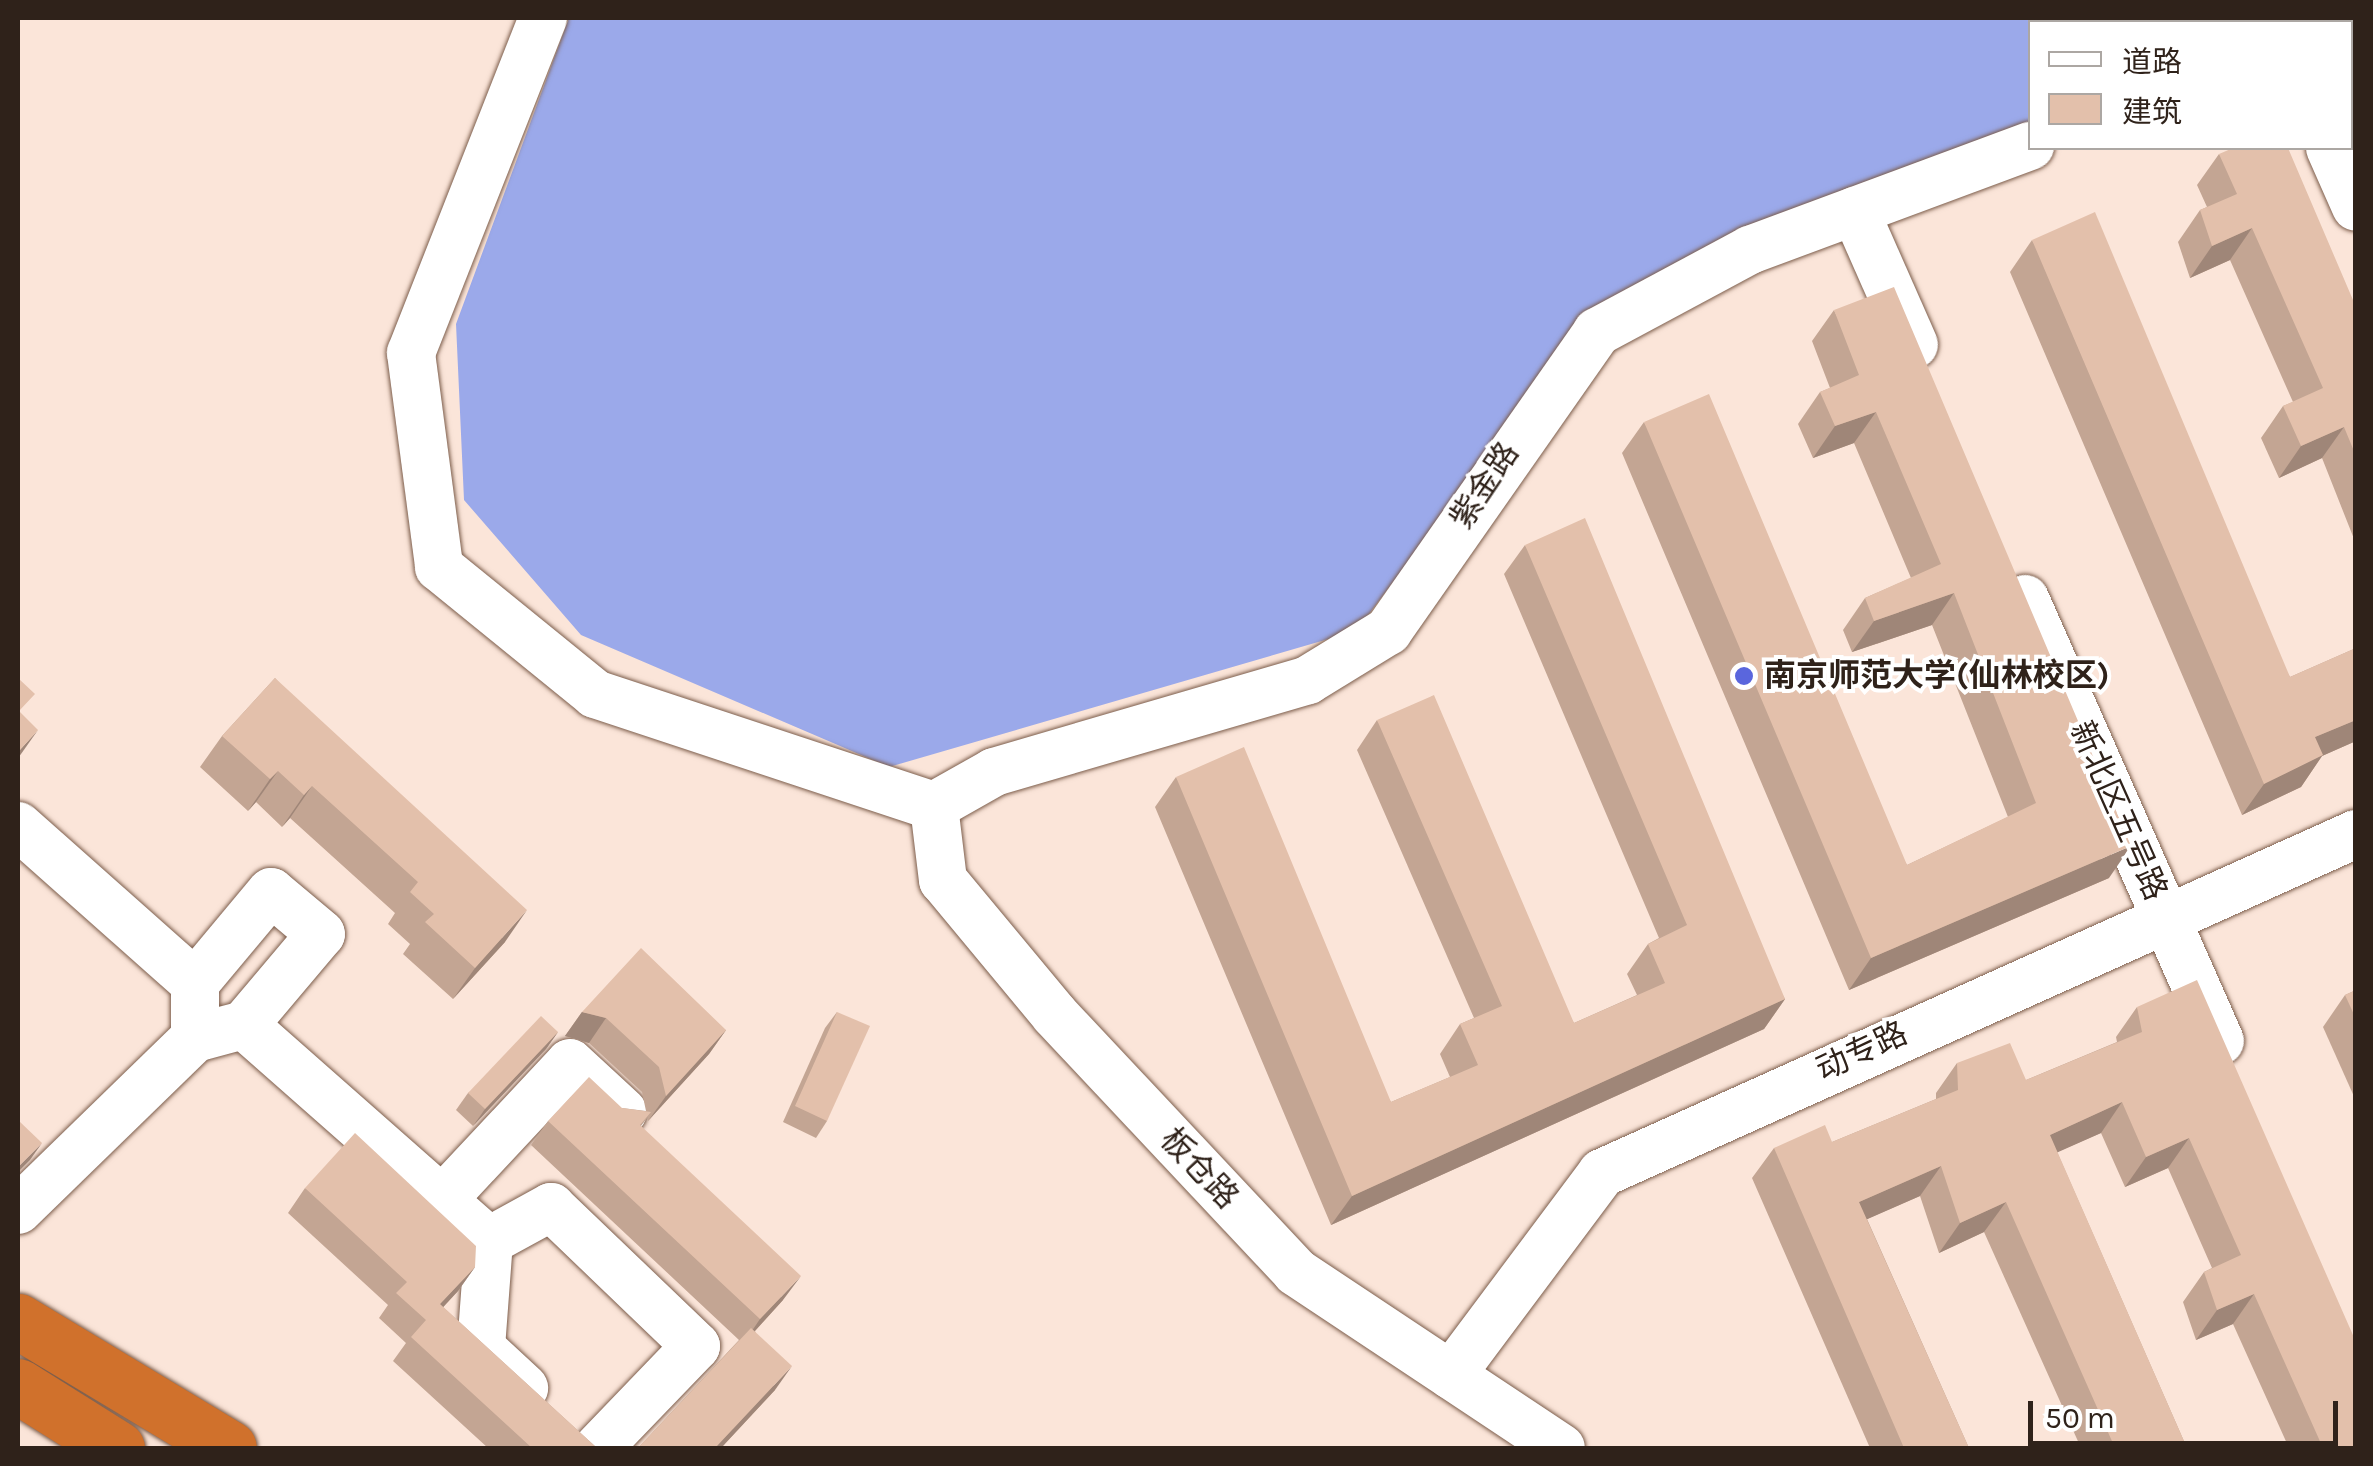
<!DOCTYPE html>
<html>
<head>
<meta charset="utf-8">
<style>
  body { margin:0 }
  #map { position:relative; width:2373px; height:1466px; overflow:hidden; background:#fbe5d9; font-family:Karla,"Noto Sans SC",sans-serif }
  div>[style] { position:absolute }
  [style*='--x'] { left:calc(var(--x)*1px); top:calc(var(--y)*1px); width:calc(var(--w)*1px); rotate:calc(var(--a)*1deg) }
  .forest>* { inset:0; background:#9ba9ea }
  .roads { filter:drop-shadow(0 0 2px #7c5d4b) drop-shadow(0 0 2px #7c5d4b) }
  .minor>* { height:48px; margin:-24px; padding:0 24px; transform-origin:24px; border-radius:24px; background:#fff }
  .highway>* { height:55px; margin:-27.5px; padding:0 27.5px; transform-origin:27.5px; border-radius:27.5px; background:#d0712c }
  .wall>* { inset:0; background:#c3a593 }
  .shaded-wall>* { inset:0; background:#9f8678 }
  .building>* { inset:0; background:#e3c0ab }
  .dots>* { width:28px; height:28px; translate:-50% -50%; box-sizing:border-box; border:5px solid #fff; border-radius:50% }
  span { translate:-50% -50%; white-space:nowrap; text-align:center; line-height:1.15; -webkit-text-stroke:8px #fff; paint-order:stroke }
  .street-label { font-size:32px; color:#2f221a }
  .poi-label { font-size:32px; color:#2f221a; font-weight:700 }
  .left { translate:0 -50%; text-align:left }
  .frame { position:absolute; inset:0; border:20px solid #2f221a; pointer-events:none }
  .legend { position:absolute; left:2028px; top:20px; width:325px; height:130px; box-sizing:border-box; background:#fff; border:2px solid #aca7a3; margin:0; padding:12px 18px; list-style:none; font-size:30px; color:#2f221a }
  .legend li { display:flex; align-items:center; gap:20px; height:50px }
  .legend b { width:50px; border:2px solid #aca7a3 }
  .scale { position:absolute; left:2028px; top:1401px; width:310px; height:45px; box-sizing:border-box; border:5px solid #2f221a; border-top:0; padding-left:12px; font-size:30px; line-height:35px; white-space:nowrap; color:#2f221a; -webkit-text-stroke:8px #fff; paint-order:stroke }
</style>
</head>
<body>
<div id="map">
  <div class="forest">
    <div style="clip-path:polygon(569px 18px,2317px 18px,2030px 22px,2030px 140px,1583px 331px,1356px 631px,889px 767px,581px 635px,464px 500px,456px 324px)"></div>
  </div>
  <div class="roads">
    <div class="minor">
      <div style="--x:543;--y:18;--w:360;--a:111.5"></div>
      <div style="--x:411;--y:353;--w:216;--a:82.5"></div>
      <div style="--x:439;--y:567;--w:201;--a:39.1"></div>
      <div style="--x:595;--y:694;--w:357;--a:18.3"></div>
      <div style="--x:2350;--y:26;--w:6;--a:-18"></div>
      <div style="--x:2330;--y:148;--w:64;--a:66.2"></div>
      <div style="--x:1855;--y:211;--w:146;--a:66.2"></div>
      <div style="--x:2025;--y:599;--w:483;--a:66.2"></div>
      <div style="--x:934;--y:806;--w:69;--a:-29.5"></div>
      <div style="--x:994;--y:772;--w:327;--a:-16.3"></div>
      <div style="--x:1308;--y:680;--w:94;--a:-31.5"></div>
      <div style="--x:1388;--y:631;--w:365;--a:-55"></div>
      <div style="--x:1597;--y:332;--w:174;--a:-28.2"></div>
      <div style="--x:1750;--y:250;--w:299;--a:-20.4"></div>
      <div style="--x:934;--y:806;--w:75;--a:83.1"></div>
      <div style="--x:943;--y:880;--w:175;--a:50.3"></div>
      <div style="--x:1055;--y:1015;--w:352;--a:46.8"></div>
      <div style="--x:1296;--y:1272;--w:318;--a:33.6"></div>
      <div style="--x:18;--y:826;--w:237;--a:41.6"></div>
      <div style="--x:244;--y:1025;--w:327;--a:41.4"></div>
      <div style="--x:442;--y:1200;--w:187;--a:-46.9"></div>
      <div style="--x:570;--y:1063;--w:72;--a:42.8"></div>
      <div style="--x:18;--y:1210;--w:247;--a:-44.2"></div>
      <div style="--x:195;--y:1038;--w:51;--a:-14.9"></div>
      <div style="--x:244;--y:1025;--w:119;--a:-49.8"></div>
      <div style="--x:321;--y:934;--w:65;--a:-140"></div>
      <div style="--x:271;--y:892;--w:119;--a:129.9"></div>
      <div style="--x:195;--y:983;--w:55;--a:90"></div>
      <div style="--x:489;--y:1241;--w:71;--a:-28.7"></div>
      <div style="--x:551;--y:1207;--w:201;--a:43.8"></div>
      <div style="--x:696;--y:1346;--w:141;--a:133.9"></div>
      <div style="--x:489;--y:1241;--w:107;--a:94.3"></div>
      <div style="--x:481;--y:1348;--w:59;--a:42.9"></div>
      <div style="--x:1451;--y:1375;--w:252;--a:-53.2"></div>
      <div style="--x:1602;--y:1173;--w:827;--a:-24.21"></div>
    </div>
    <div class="highway">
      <div style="--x:18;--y:1321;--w:246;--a:31"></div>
      <div style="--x:18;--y:1386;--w:117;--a:32.1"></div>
    </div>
  </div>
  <div class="wall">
    <div style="clip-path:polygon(2219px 154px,2356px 307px,2356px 544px,2322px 458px,2279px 478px,2261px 438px,2283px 406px,2293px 402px,2230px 260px,2190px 278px,2178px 242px,2200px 210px,2207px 207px,2197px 185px)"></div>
    <div style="clip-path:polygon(2032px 240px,2290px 677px,2356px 648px,2356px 741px,2322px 756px,2301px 787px,2242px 815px,2010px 272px)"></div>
    <div style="clip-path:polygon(1834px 310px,2109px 878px,1849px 990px,1622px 453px,1644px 422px,1907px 865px,2008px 817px,1932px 625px,1852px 652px,1843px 630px,1865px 598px,1911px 578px,1854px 443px,1813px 458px,1798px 424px,1820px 392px,1830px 388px,1812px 341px)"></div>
    <div style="clip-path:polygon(1525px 545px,1785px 999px,1764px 1029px,1331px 1225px,1155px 807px,1176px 777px,1391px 1102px,1450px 1077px,1440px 1054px,1460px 1024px,1474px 1018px,1357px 750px,1377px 720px,1574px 1023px,1637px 995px,1627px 974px,1648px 944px,1659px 938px,1504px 574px)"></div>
    <div style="clip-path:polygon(275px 678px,505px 942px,453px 999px,403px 954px,410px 944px,388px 924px,395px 913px,290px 818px,282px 827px,256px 802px,248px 811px,200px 767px,222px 736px)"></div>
    <div style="clip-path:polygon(2356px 990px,2356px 1101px,2323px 1027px,2345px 995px)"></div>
    <div style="clip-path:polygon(2137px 1007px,2356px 1448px,2289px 1448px,2233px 1324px,2196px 1340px,2183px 1302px,2204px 1272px,2212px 1268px,2168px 1168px,2125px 1187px,2101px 1133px,2057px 1152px,2187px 1448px,2081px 1448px,1984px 1232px,1939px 1253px,1920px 1196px,1867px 1219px,1969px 1448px,1870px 1448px,1752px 1178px,1774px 1148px,1832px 1142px,1936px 1099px,1936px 1093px,1957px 1063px,2026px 1080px,2117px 1042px,2116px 1037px)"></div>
    <div style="clip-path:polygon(582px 1012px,726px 1030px,709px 1054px,648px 1121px,648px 1117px,641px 1126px,783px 1300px,755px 1331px,775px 1390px,721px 1448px,638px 1448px,739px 1340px,531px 1145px,548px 1121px,622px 1108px,646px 1111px,642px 1092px,589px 1043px,565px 1036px)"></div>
    <div style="clip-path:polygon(837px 1012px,827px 1121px,816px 1138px,783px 1122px,825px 1028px)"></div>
    <div style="clip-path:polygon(558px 1032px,546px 1049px,473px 1126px,456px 1110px,468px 1093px)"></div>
    <div style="clip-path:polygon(305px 1188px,475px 1267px,458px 1291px,443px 1307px,597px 1448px,488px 1448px,393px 1361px,406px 1343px,379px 1318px,388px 1305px,288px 1213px)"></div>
  </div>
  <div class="shaded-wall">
    <div style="clip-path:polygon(2252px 228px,2230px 260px,2190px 278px,2212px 246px)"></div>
    <div style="clip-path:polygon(1876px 412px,1854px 443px,1813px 458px,1835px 426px)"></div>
    <div style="clip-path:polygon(2344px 427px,2322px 458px,2279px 478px,2301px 446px)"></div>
    <div style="clip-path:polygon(1954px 593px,1932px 625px,1852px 652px,1874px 621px)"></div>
    <div style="clip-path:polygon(2356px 720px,2356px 741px,2322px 756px,2301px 787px,2242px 815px,2264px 784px,2315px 737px)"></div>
    <div style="clip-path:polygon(38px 730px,21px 754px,18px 758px,18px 752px)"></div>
    <div style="clip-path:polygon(278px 771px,256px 802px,248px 811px,270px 779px)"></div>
    <div style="clip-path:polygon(312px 786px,290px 818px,282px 827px,304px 795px)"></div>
    <div style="clip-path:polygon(2131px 846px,2109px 878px,1849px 990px,1871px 958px)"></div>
    <div style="clip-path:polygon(527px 910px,505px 942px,453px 999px,475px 968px)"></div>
    <div style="clip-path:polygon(1785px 999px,1764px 1029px,1331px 1225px,1352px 1196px)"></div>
    <div style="clip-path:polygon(582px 1012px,606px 1018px,589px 1043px,565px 1036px)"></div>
    <div style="clip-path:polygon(726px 1030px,709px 1054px,648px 1121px,666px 1096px)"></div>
    <div style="clip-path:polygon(558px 1032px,546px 1049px,473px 1126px,485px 1109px)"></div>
    <div style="clip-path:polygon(2122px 1102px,2101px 1133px,2029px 1165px,2050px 1135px)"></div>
    <div style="clip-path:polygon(2189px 1138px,2168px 1168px,2125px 1187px,2146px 1157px)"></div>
    <div style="clip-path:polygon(42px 1143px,30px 1160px,18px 1172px,18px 1167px)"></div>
    <div style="clip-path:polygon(1941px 1166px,1920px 1196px,1838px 1232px,1859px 1202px)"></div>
    <div style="clip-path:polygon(2006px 1202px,1984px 1232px,1939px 1253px,1960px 1223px)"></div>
    <div style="clip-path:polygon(475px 1267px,458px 1291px,423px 1329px,440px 1304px)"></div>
    <div style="clip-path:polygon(801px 1276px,783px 1300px,743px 1344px,760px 1319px)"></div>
    <div style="clip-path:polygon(2254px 1294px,2233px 1324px,2196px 1340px,2217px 1310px)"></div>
    <div style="clip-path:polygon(792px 1366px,775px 1390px,721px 1448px,715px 1448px)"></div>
  </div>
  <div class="building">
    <div style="clip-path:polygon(2233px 148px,2288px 148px,2356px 307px,2356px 456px,2344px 427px,2301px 446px,2283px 406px,2323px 388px,2252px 228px,2212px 246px,2200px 210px,2237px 194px,2219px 154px)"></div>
    <div style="clip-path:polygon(2095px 212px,2290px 677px,2356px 648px,2356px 720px,2315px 737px,2323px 755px,2264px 784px,2032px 240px)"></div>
    <div style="clip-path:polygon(1894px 287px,2131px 846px,1871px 958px,1644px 422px,1709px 394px,1907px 865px,2036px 803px,1954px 593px,1874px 621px,1865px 598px,1941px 564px,1876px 412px,1835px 426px,1820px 392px,1859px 375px,1834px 310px)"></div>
    <div style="clip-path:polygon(1585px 518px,1785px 999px,1352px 1196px,1176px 777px,1244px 747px,1391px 1102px,1478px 1065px,1460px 1024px,1502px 1006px,1377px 720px,1434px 695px,1574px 1023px,1665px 983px,1648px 944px,1687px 925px,1525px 545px)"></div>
    <div style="clip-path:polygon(18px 678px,35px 694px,19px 711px,38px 730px,18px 752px)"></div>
    <div style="clip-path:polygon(275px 678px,527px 910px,475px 968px,425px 922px,434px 914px,410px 892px,418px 882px,312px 786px,304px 795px,278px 771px,270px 779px,222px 736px)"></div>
    <div style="clip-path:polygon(641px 948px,726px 1030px,666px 1096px,659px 1067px,606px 1018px,582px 1012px)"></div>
    <div style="clip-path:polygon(2197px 980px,2356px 1342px,2356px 1448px,2323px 1448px,2254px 1294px,2217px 1310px,2204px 1272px,2241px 1255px,2189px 1138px,2146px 1157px,2122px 1102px,2050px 1135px,2187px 1448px,2115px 1448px,2006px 1202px,1960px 1223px,1941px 1166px,1859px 1202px,1969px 1448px,1904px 1448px,1774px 1148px,1825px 1125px,1832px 1142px,1958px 1090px,1957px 1063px,2010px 1043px,2026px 1080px,2142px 1032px,2137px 1007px)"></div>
    <div style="clip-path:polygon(2356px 990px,2356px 1019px,2345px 995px)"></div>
    <div style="clip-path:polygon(837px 1012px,870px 1026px,827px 1121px,795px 1106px)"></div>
    <div style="clip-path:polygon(541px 1016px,558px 1032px,485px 1109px,468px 1093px)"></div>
    <div style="clip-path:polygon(589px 1077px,622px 1108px,651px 1112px,640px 1125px,801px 1276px,760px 1319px,548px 1121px)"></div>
    <div style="clip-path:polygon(18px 1120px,42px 1143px,18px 1167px)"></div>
    <div style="clip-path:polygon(355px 1133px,476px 1246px,475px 1267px,440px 1304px,597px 1448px,532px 1448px,411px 1337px,426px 1320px,396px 1293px,407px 1282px,305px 1188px)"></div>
    <div style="clip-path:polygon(751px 1328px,792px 1366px,715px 1448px,638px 1448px)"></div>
  </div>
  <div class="dots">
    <div style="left:1744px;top:676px;background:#5a66dd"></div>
  </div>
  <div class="street-label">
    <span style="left:1485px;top:486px;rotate:-56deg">紫金路</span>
    <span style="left:2118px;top:811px;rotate:66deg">新北区五号路</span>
    <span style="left:1862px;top:1052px;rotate:-25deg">动专路</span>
    <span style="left:1199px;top:1169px;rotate:47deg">板仓路</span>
  </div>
  <div class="poi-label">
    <span class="left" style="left:1764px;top:676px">南京师范大学(仙林校区)</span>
  </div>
  <div class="frame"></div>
  <ul class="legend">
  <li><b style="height:12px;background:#fff"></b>道路</li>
  <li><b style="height:28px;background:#e3c0ab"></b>建筑</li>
  </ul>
  <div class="scale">50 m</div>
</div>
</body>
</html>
